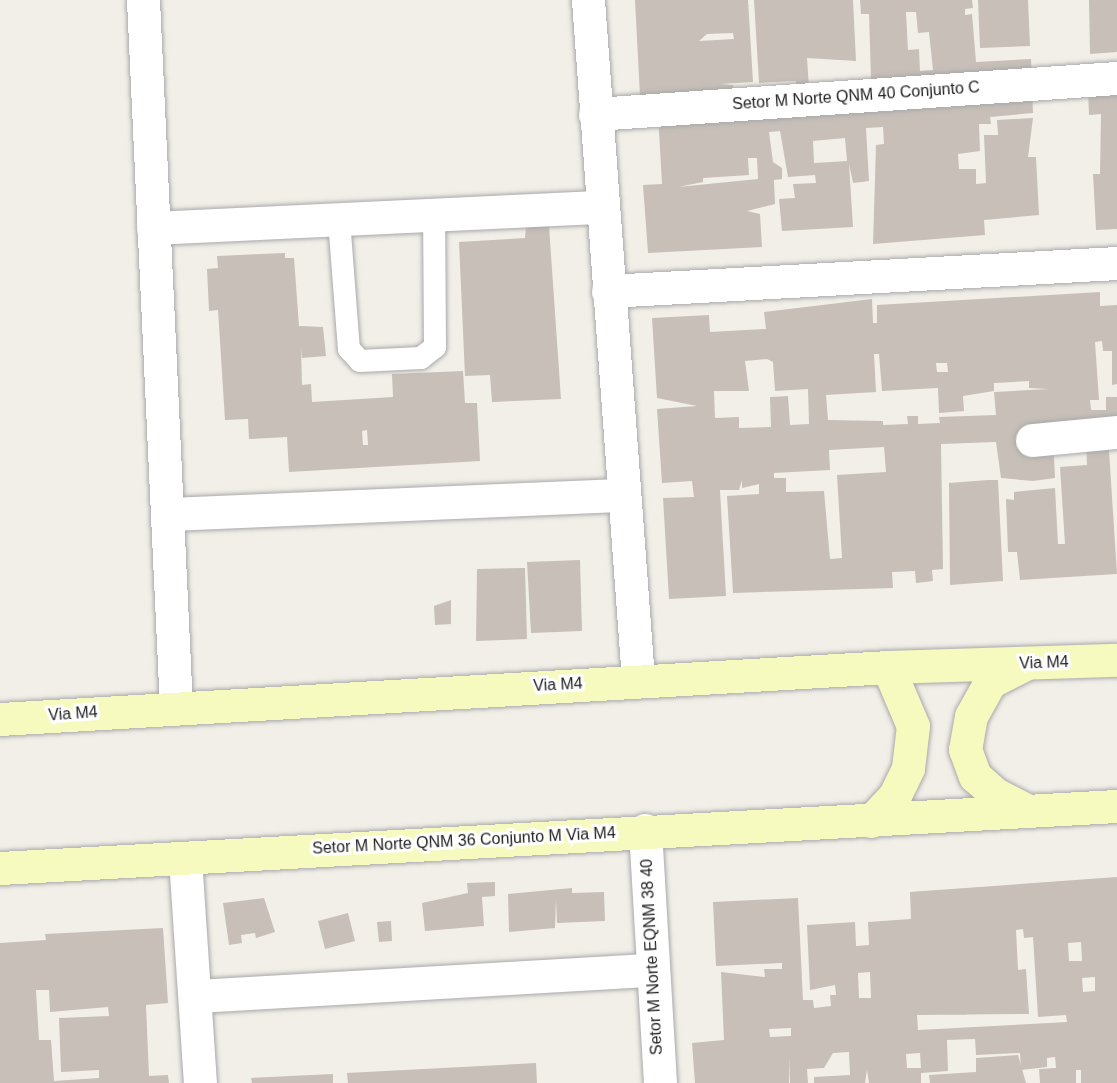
<!DOCTYPE html>
<html>
<head>
<meta charset="utf-8">
<style>
  body { margin:0 }
  #map { position:relative; width:1117px; height:1083px; overflow:hidden; background:#f2efe9; font-family:Helvetica,sans-serif }
  div>[style] { position:absolute }
  [style*='--x'] { left:calc(var(--x)*1px); top:calc(var(--y)*1px); width:calc(var(--w)*1px); rotate:calc(var(--a)*1deg) }
  .building>* { inset:0; background:#c7bfb8 }
  .roads { filter:drop-shadow(0 0 2px #a9a9a9) drop-shadow(0 0 2px #a9a9a9) }
  .lane>* { height:22px; margin:-11px; padding:0 11px; transform-origin:11px; border-radius:11px; background:#fff }
  .street>* { height:33px; margin:-16.5px; padding:0 16.5px; transform-origin:16.5px; border-radius:16.5px; background:#fff }
  .secondary>* { height:33px; margin:-16.5px; padding:0 16.5px; transform-origin:16.5px; border-radius:16.5px; background:#f7fabf }
  span { translate:-50% -50%; white-space:nowrap; text-align:center; line-height:1.15; -webkit-text-stroke:6px #fff; paint-order:stroke }
  .street-label { font-size:16px; color:#222 }
</style>
</head>
<body>
<div id="map">
  <div class="building">
    <div style="clip-path:polygon(evenodd,635px 0,748px 0,753px 82px,720px 84px,733px 85px,734px 90px,871px 79px,869px 14px,861px 14px,860px 0,972px 0,973px 8px,965px 9px,965px 15px,972px 14px,976px 62px,1031px 59px,1033px 113px,990px 117px,991px 124px,979px 124px,980px 151px,958px 154px,959px 169px,976px 169px,976px 184px,986px 183px,984px 135px,998px 135px,997px 120px,1033px 118px,1028px 157px,1036px 157px,1039px 215px,984px 220px,985px 235px,873px 244px,876px 145px,884px 144px,883px 127px,866px 128px,869px 181px,853px 183px,849px 164px,853px 227px,782px 231px,779px 199px,795px 198px,793px 184px,816px 183px,815px 175px,788px 177px,780px 131px,769px 132px,773px 162px,782px 168px,782px 179px,774px 180px,775px 204px,747px 211px,760px 214px,762px 247px,648px 253px,643px 185px,662px 184px,658px 114px,641px 116px,635px 0,906px 12px,916px 12px,918px 33px,929px 32px,933px 70px,920px 71px,919px 49px,908px 50px,906px 12px,635px 0,733px 33px,734px 39px,699px 41px,707px 34px,733px 33px,635px 0,845px 138px,847px 161px,814px 163px,813px 141px,845px 138px,635px 0,748px 158px,757px 158px,758px 179px,678px 187px,703px 182px,703px 178px,749px 175px,748px 158px)"></div>
    <div style="clip-path:polygon(754px 0,853px 0,856px 61px,807px 58px,809px 87px,796px 90px,796px 81px,759px 83px)"></div>
    <div style="clip-path:polygon(978px 0,1028px 0,1030px 46px,980px 48px)"></div>
    <div style="clip-path:polygon(1089px 0,1117px 0,1117px 52px,1090px 54px)"></div>
    <div style="clip-path:polygon(1117px 62px,1117px 229px,1096px 230px,1093px 174px,1100px 174px,1101px 114px,1089px 115px,1088px 90px)"></div>
    <div style="clip-path:polygon(549px 226px,561px 399px,492px 402px,490px 375px,465px 376px,459px 242px,525px 238px,526px 227px)"></div>
    <div style="clip-path:polygon(evenodd,285px 253px,285px 258px,294px 258px,299px 326px,323px 327px,326px 356px,302px 358px,301px 348px,302px 385px,311px 384px,312px 402px,393px 397px,392px 374px,463px 371px,465px 403px,477px 403px,480px 461px,289px 472px,287px 437px,249px 439px,248px 419px,225px 420px,218px 310px,209px 311px,207px 269px,218px 268px,217px 256px,285px 253px,367px 430px,368px 445px,363px 445px,362px 431px,367px 430px)"></div>
    <div style="clip-path:polygon(evenodd,1100px 292px,1100px 306px,1117px 305px,1117px 384px,1112px 385px,1112px 351px,1103px 351px,1102px 341px,1095px 342px,1099px 400px,1090px 400px,1091px 410px,1106px 410px,1106px 397px,1117px 397px,1117px 435px,1108px 435px,1117px 574px,1020px 580px,1017px 552px,1008px 552px,1006px 499px,1014px 500px,1014px 492px,1055px 488px,1058px 544px,1065px 544px,1060px 467px,1087px 465px,1086px 437px,1053px 438px,1055px 478px,1033px 481px,1001px 478px,996px 442px,941px 444px,943px 569px,932px 570px,933px 581px,916px 583px,915px 571px,892px 572px,893px 588px,733px 593px,727px 496px,759px 494px,759px 484px,742px 488px,742px 480px,739px 490px,720px 490px,726px 596px,669px 599px,663px 498px,694px 497px,692px 481px,662px 483px,657px 409px,697px 406px,657px 398px,652px 318px,709px 315px,710px 332px,766px 329px,764px 312px,872px 299px,873px 323px,877px 323px,877px 305px,1100px 292px,874px 354px,879px 354px,882px 391px,938px 388px,939px 413px,964px 411px,963px 396px,994px 391px,994px 383px,1029px 381px,1029px 388px,1049px 389px,994px 392px,996px 415px,939px 417px,940px 423px,918px 424px,918px 416px,907px 416px,908px 424px,883px 425px,883px 421px,828px 420px,826px 395px,876px 392px,874px 354px,1100px 292px,767px 359px,773px 362px,775px 391px,808px 389px,809px 424px,790px 425px,788px 396px,770px 397px,771px 427px,739px 428px,739px 417px,715px 418px,714px 391px,749px 391px,745px 361px,767px 359px,1100px 292px,936px 363px,947px 363px,948px 372px,937px 372px,936px 363px,1100px 292px,884px 447px,886px 472px,837px 475px,842px 558px,830px 559px,824px 491px,786px 492px,786px 478px,774px 478px,774px 473px,830px 470px,829px 450px,884px 447px)"></div>
    <div style="clip-path:polygon(988px 480px,998px 480px,1003px 581px,950px 585px,949px 483px)"></div>
    <div style="clip-path:polygon(580px 560px,582px 631px,531px 633px,527px 562px)"></div>
    <div style="clip-path:polygon(525px 568px,527px 639px,476px 641px,477px 569px)"></div>
    <div style="clip-path:polygon(451px 600px,451px 624px,435px 625px,434px 606px)"></div>
    <div style="clip-path:polygon(evenodd,1117px 877px,1117px 1083px,1081px 1083px,1081px 1070px,1076px 1070px,1076px 1083px,1040px 1083px,1039px 1069px,1056px 1068px,1055px 1057px,1047px 1058px,1047px 1067px,1021px 1070px,1020px 1053px,976px 1055px,975px 1039px,947px 1040px,948px 1071px,921px 1073px,921px 1083px,869px 1083px,867px 1070px,865px 1083px,814px 1083px,814px 1077px,850px 1075px,849px 1052px,833px 1053px,824px 1068px,807px 1069px,808px 1083px,790px 1083px,789px 1056px,789px 1083px,695px 1083px,692px 1043px,724px 1040px,721px 972px,765px 977px,764px 969px,782px 969px,782px 963px,716px 966px,713px 902px,798px 898px,803px 1000px,813px 1000px,814px 1008px,831px 1006px,830px 995px,836px 995px,835px 985px,810px 990px,807px 925px,855px 922px,856px 946px,869px 945px,868px 922px,911px 919px,910px 892px,1117px 877px,1023px 929px,1024px 938px,1033px 937px,1038px 1017px,1066px 1015px,1067px 1022px,918px 1030px,917px 1015px,1029px 1014px,1026px 969px,1018px 970px,1016px 930px,1023px 929px,1117px 877px,1081px 942px,1082px 961px,1069px 961px,1068px 943px,1081px 942px,1117px 877px,870px 972px,871px 998px,859px 998px,858px 973px,870px 972px,1117px 877px,1095px 977px,1095px 991px,1083px 992px,1082px 978px,1095px 977px,1117px 877px,791px 1028px,791px 1036px,770px 1037px,769px 1029px,791px 1028px,1117px 877px,920px 1053px,921px 1068px,907px 1068px,906px 1054px,920px 1053px)"></div>
    <div style="clip-path:polygon(495px 882px,495px 896px,482px 897px,484px 926px,425px 931px,422px 903px,468px 893px,467px 883px)"></div>
    <div style="clip-path:polygon(572px 888px,572px 893px,604px 892px,605px 921px,557px 923px,556px 899px,555px 928px,509px 932px,508px 894px)"></div>
    <div style="clip-path:polygon(264px 898px,275px 932px,256px 938px,255px 933px,241px 935px,242px 943px,229px 945px,223px 903px)"></div>
    <div style="clip-path:polygon(348px 913px,355px 941px,325px 949px,318px 921px)"></div>
    <div style="clip-path:polygon(391px 921px,392px 941px,379px 942px,377px 922px)"></div>
    <div style="clip-path:polygon(evenodd,163px 928px,168px 1003px,146px 1005px,149px 1076px,168px 1075px,169px 1083px,0 1083px,0 943px,46px 940px,45px 934px,163px 928px,36px 990px,49px 990px,50px 1012px,108px 1007px,109px 1016px,59px 1018px,61px 1072px,99px 1070px,99px 1078px,54px 1081px,51px 1040px,39px 1040px,36px 990px)"></div>
    <div style="clip-path:polygon(1018px 1055px,1026px 1083px,930px 1083px,929px 1075px,976px 1072px,976px 1058px)"></div>
    <div style="clip-path:polygon(536px 1063px,537px 1083px,348px 1083px,347px 1073px)"></div>
    <div style="clip-path:polygon(333px 1074px,333px 1083px,252px 1083px,251px 1078px)"></div>
  </div>
  <div class="roads">
    <div class="lane">
      <div style="--x:339;--y:220;--w:129;--a:85.6"></div>
      <div style="--x:349;--y:349;--w:16;--a:47"></div>
      <div style="--x:360;--y:361;--w:61;--a:-2.8"></div>
      <div style="--x:421;--y:358;--w:18;--a:-38"></div>
      <div style="--x:435;--y:347;--w:131;--a:-90.4"></div>
    </div>
    <div class="street">
      <div style="--x:143;--y:0;--w:709;--a:87.33"></div>
      <div style="--x:588;--y:0;--w:682;--a:85.79"></div>
      <div style="--x:595;--y:114;--w:523;--a:-3.95"></div>
      <div style="--x:153;--y:228;--w:449;--a:-2.7"></div>
      <div style="--x:608;--y:291;--w:510;--a:-3.15"></div>
      <div style="--x:1032;--y:440;--w:85;--a:-5.4"></div>
      <div style="--x:168;--y:514;--w:453;--a:-2.4"></div>
      <div style="--x:645;--y:830;--w:253;--a:86.6"></div>
      <div style="--x:185;--y:858;--w:225;--a:86.2"></div>
      <div style="--x:196;--y:996;--w:457;--a:-3.3"></div>
    </div>
    <div class="secondary">
      <div style="--x:1025;--y:664;--w:39;--a:153"></div>
      <div style="--x:990;--y:682;--w:39;--a:119"></div>
      <div style="--x:971;--y:716;--w:34;--a:100"></div>
      <div style="--x:965;--y:749;--w:29;--a:70"></div>
      <div style="--x:975;--y:776;--w:27;--a:42"></div>
      <div style="--x:995;--y:794;--w:35;--a:27"></div>
      <div style="--x:0;--y:719;--w:890;--a:-3.35"></div>
      <div style="--x:888;--y:667;--w:229;--a:-1.8"></div>
      <div style="--x:871;--y:821;--w:35;--a:-47"></div>
      <div style="--x:895;--y:795;--w:30;--a:-64"></div>
      <div style="--x:908;--y:768;--w:42;--a:-83.2"></div>
      <div style="--x:913;--y:726;--w:64;--a:-113"></div>
      <div style="--x:0;--y:868;--w:1119;--a:-3.18"></div>
    </div>
  </div>
  <div class="street-label">
    <span style="left:856px;top:96px;rotate:-4deg">Setor M Norte QNM 40 Conjunto C</span>
    <span style="left:1044px;top:663px;rotate:-2deg">Via M4</span>
    <span style="left:558px;top:685px;rotate:-3deg">Via M4</span>
    <span style="left:73px;top:714px;rotate:-4deg">Via M4</span>
    <span style="left:464px;top:841px;rotate:-3deg">Setor M Norte QNM 36 Conjunto M Via M4</span>
    <span style="left:652px;top:957px;rotate:-93deg">Setor M Norte EQNM 38 40</span>
  </div>
</div>
</body>
</html>
